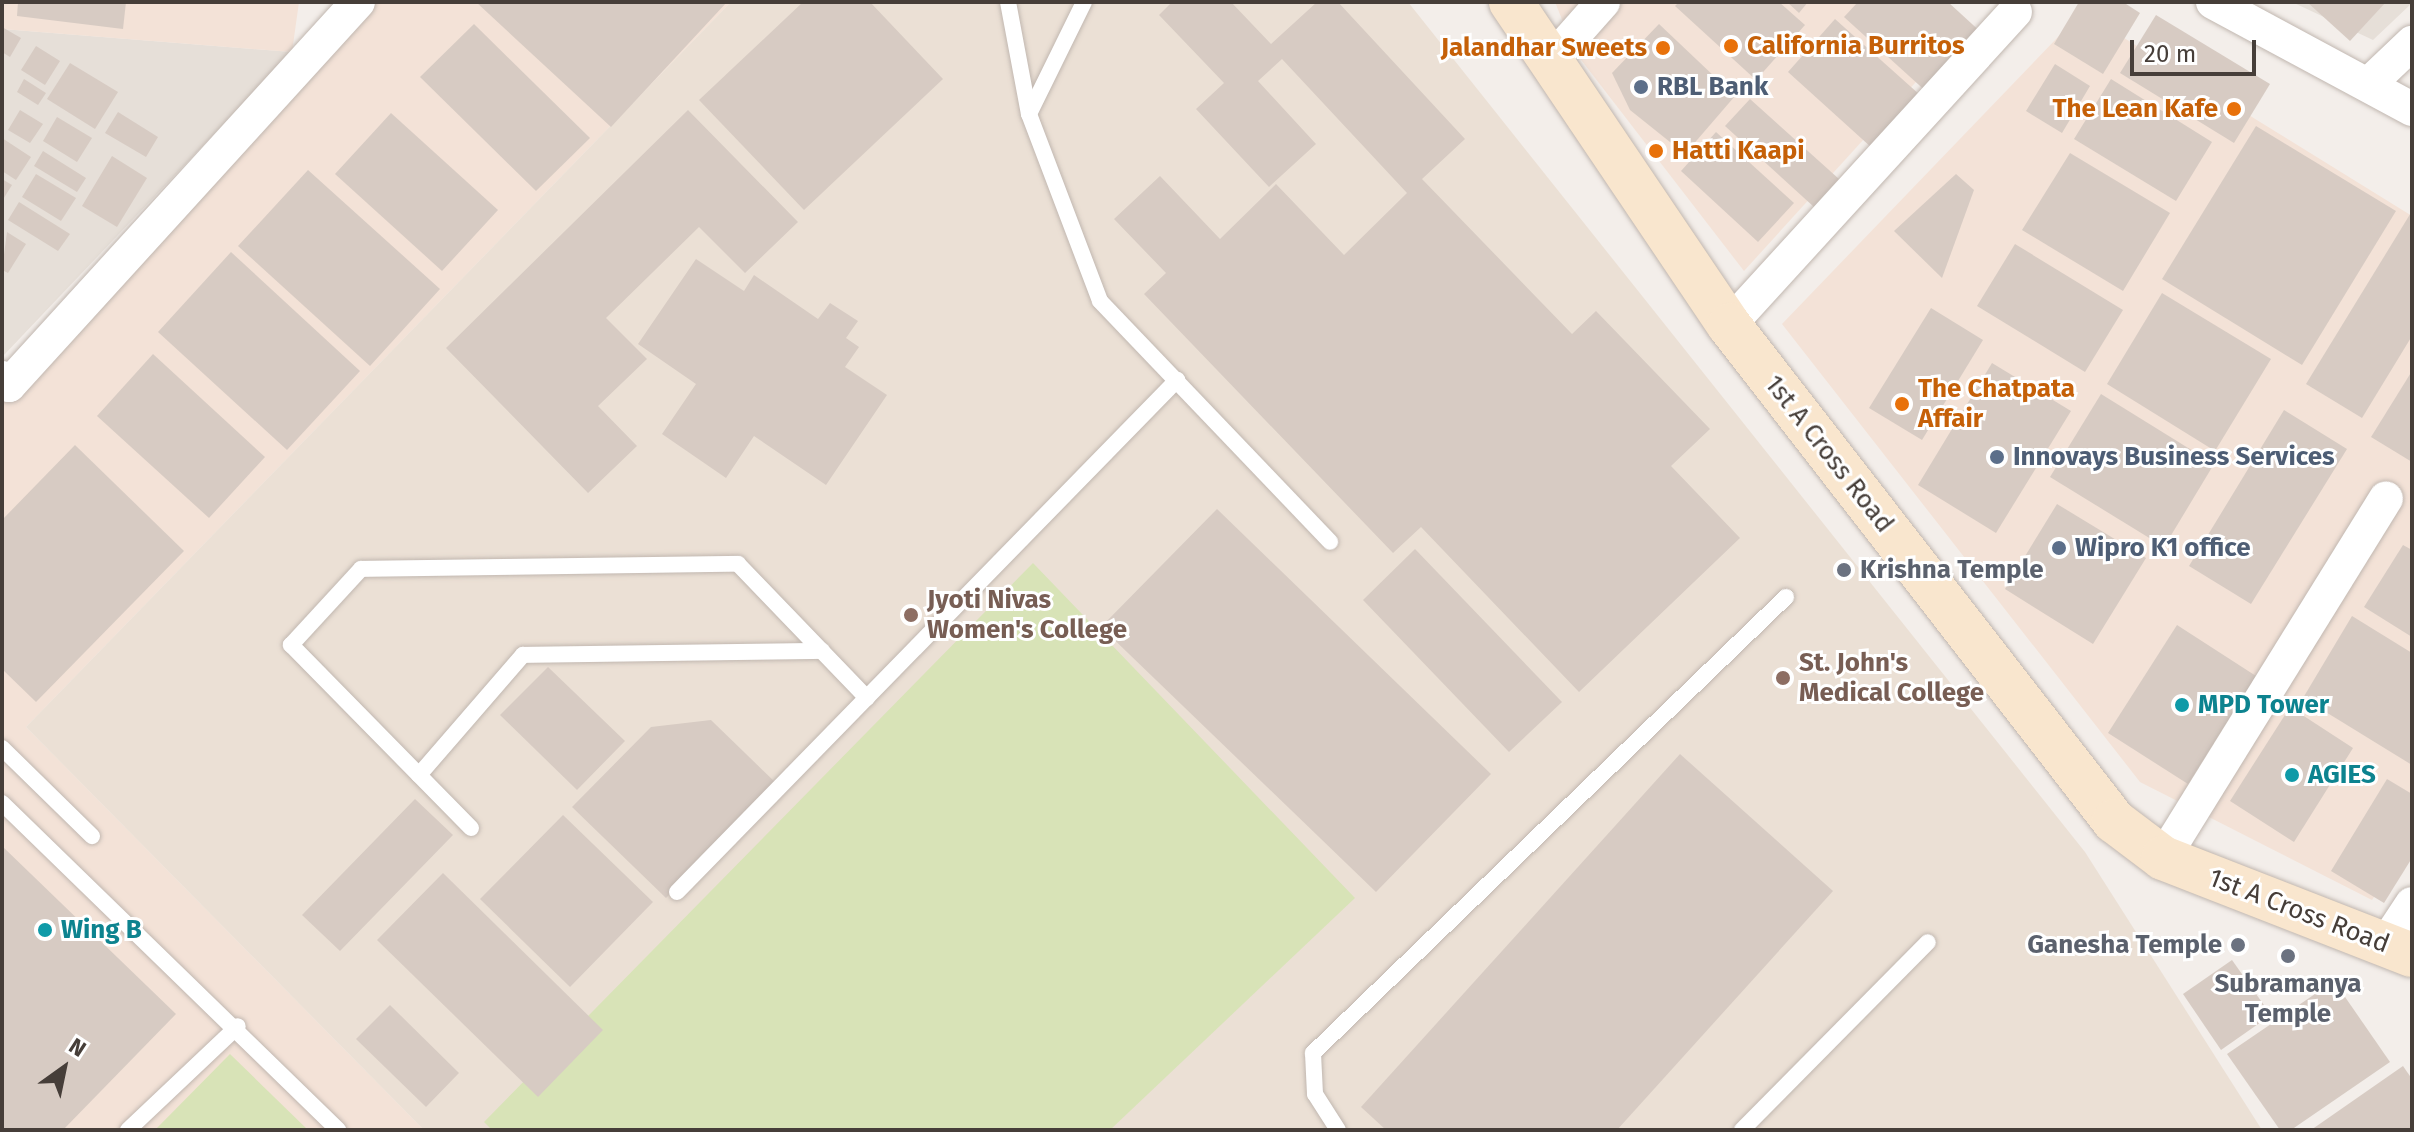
<!DOCTYPE html>
<html>
<head>
<meta charset="utf-8">
<style>
  body { margin:0 }
  #map { position:relative; width:2414px; height:1132px; overflow:hidden; background:#f3eeea; font-family:"Fira Sans",sans-serif }
  div>[style] { position:absolute }
  [style*='--x'] { left:calc(var(--x)*1px); top:calc(var(--y)*1px); width:calc(var(--w)*1px); rotate:calc(var(--a)*1deg) }
  .residential>* { inset:0; background:#e6dfd8 }
  .commercial>* { inset:0; background:#f3e2d7 }
  .education>* { inset:0; background:#ebe0d5 }
  .green>* { inset:0; background:#d8e3b7 }
  .building>* { inset:0; background:#d7cbc3 }
  .roads { filter:drop-shadow(0 0 2px #c1b7b0) drop-shadow(0 0 2px #c1b7b0) }
  .lane>* { height:16px; margin:-8px; padding:0 8px; transform-origin:8px; border-radius:8px; background:#fff }
  .street>* { height:34px; margin:-17px; padding:0 17px; transform-origin:17px; border-radius:17px; background:#fff }
  .secondary>* { height:44px; margin:-22px; padding:0 22px; transform-origin:22px; border-radius:22px; background:#f9e6ce }
  .dots>* { width:22px; height:22px; translate:-50% -50%; box-sizing:border-box; border:4px solid #fff; border-radius:50% }
  span { translate:-50% -50%; white-space:nowrap; text-align:center; line-height:1.15; -webkit-text-stroke:6px #fff; paint-order:stroke }
  .food-label { font-size:26px; color:#c56008; font-weight:700 }
  .left { translate:0 -50%; text-align:left }
  .right { translate:-100% -50%; text-align:right }
  .service-label { font-size:26px; color:#4e5e75; font-weight:700 }
  .street-label { font-size:26px; color:#463e39 }
  .worship-label { font-size:26px; color:#5b616d; font-weight:700 }
  .education-label { font-size:26px; color:#785e54; font-weight:700 }
  .culture-label { font-size:26px; color:#0d838f; font-weight:700 }
  .frame { position:absolute; inset:0; border:4px solid #463e39; pointer-events:none }
  .north { position:absolute; left:24px; top:1028px; width:80px; height:80px; -webkit-text-stroke:6px #fff; paint-order:stroke; rotate:33deg; font-size:22px; font-weight:700; line-height:32px; text-align:center; color:#463e39 }
  .north::after { content:''; display:block; margin:auto; width:28px; height:36px; background:#463e39; clip-path:polygon(50% 0,100% 100%,50% 72%,0 100%) }
  .scale { position:absolute; left:2130px; top:40px; width:126px; height:36px; box-sizing:border-box; border:4px solid #463e39; border-top:0; padding-left:10px; font-size:24px; line-height:28px; white-space:nowrap; color:#463e39; -webkit-text-stroke:6px #fff; paint-order:stroke }
</style>
</head>
<body>
<div id="map">
  <div class="residential">
    <div style="clip-path:polygon(2292px 2px,2412px 2px,2412px 3px,2373px 40px)"></div>
    <div style="clip-path:polygon(2px 29px,292px 52px,3px 356px,2px 355px)"></div>
  </div>
  <div class="commercial">
    <div style="clip-path:polygon(2px 2px,299px 2px,292px 52px,2px 29px)"></div>
    <div style="clip-path:polygon(377px 2px,731px 2px,26px 727px,424px 1130px,2px 1130px,2px 395px,11px 403px)"></div>
    <div style="clip-path:polygon(1555px 2px,1867px 2px,1925px 72px,1744px 271px,1575px 52px)"></div>
    <div style="clip-path:polygon(2082px 12px,2412px 216px,2412px 840px,2372px 900px,2140px 782px,1782px 324px)"></div>
  </div>
  <div class="education">
    <div style="clip-path:polygon(731px 2px,1408px 2px,2085px 852px,2262px 1130px,424px 1130px,26px 727px)"></div>
  </div>
  <div class="green">
    <div style="clip-path:polygon(1033px 563px,1355px 898px,1110px 1130px,492px 1130px,484px 1122px)"></div>
    <div style="clip-path:polygon(230px 1054px,308px 1130px,155px 1130px)"></div>
  </div>
  <div class="building">
    <div style="clip-path:polygon(18px 2px,126px 2px,123px 29px,17px 16px)"></div>
    <div style="clip-path:polygon(476px 2px,727px 2px,611px 127px)"></div>
    <div style="clip-path:polygon(803px 2px,870px 2px,943px 79px,804px 210px,699px 100px)"></div>
    <div style="clip-path:polygon(1172px 2px,1231px 2px,1271px 44px,1317px 2px,1338px 2px,1465px 139px,1422px 179px,1572px 334px,1596px 311px,1710px 429px,1671px 466px,1740px 538px,1579px 692px,1421px 527px,1393px 553px,1144px 294px,1166px 273px,1114px 219px,1160px 176px,1220px 239px,1276px 184px,1344px 255px,1407px 193px,1282px 59px,1258px 81px,1316px 144px,1269px 187px,1196px 109px,1224px 83px,1159px 15px)"></div>
    <div style="clip-path:polygon(1679px 2px,1779px 2px,1805px 25px,1756px 80px,1675px 6px)"></div>
    <div style="clip-path:polygon(1787px 2px,1808px 2px,1799px 13px)"></div>
    <div style="clip-path:polygon(1858px 2px,1948px 2px,1984px 35px,1930px 95px,1844px 17px)"></div>
    <div style="clip-path:polygon(2079px 2px,2123px 2px,2140px 13px,2103px 74px,2054px 44px)"></div>
    <div style="clip-path:polygon(2307px 2px,2386px 2px,2350px 41px)"></div>
    <div style="clip-path:polygon(2156px 15px,2270px 84px,2234px 143px,2120px 73px)"></div>
    <div style="clip-path:polygon(1835px 19px,1920px 95px,1872px 148px,1788px 72px)"></div>
    <div style="clip-path:polygon(474px 24px,590px 138px,536px 191px,420px 77px)"></div>
    <div style="clip-path:polygon(1659px 24px,1735px 96px,1685px 154px,1630px 110px,1612px 73px)"></div>
    <div style="clip-path:polygon(2px 27px,21px 38px,10px 57px,2px 52px)"></div>
    <div style="clip-path:polygon(36px 46px,60px 61px,45px 85px,21px 70px)"></div>
    <div style="clip-path:polygon(70px 63px,118px 92px,95px 129px,47px 99px)"></div>
    <div style="clip-path:polygon(2055px 64px,2090px 86px,2062px 133px,2026px 111px)"></div>
    <div style="clip-path:polygon(24px 79px,46px 93px,38px 105px,17px 92px)"></div>
    <div style="clip-path:polygon(2111px 79px,2212px 142px,2176px 201px,2074px 139px)"></div>
    <div style="clip-path:polygon(1750px 99px,1839px 179px,1814px 207px,1725px 126px)"></div>
    <div style="clip-path:polygon(20px 110px,43px 124px,30px 143px,8px 130px)"></div>
    <div style="clip-path:polygon(688px 110px,798px 222px,745px 273px,699px 227px,606px 318px,647px 359px,598px 406px,637px 446px,588px 493px,446px 348px)"></div>
    <div style="clip-path:polygon(118px 112px,158px 137px,146px 157px,105px 133px)"></div>
    <div style="clip-path:polygon(391px 113px,498px 210px,442px 271px,335px 174px)"></div>
    <div style="clip-path:polygon(57px 117px,92px 138px,77px 162px,43px 141px)"></div>
    <div style="clip-path:polygon(2256px 126px,2396px 211px,2302px 365px,2162px 279px)"></div>
    <div style="clip-path:polygon(1716px 132px,1794px 203px,1758px 242px,1681px 171px)"></div>
    <div style="clip-path:polygon(2px 138px,31px 157px,16px 180px,2px 171px)"></div>
    <div style="clip-path:polygon(43px 151px,86px 178px,77px 192px,34px 166px)"></div>
    <div style="clip-path:polygon(2070px 153px,2170px 213px,2123px 291px,2022px 230px)"></div>
    <div style="clip-path:polygon(112px 156px,147px 178px,117px 227px,82px 206px)"></div>
    <div style="clip-path:polygon(308px 170px,440px 289px,370px 366px,238px 246px)"></div>
    <div style="clip-path:polygon(36px 174px,76px 198px,61px 221px,22px 197px)"></div>
    <div style="clip-path:polygon(1956px 174px,1974px 190px,1942px 278px,1894px 231px)"></div>
    <div style="clip-path:polygon(2px 179px,12px 185px,2px 201px)"></div>
    <div style="clip-path:polygon(19px 202px,70px 234px,58px 251px,8px 220px)"></div>
    <div style="clip-path:polygon(2412px 211px,2412px 336px,2362px 418px,2306px 384px)"></div>
    <div style="clip-path:polygon(7px 232px,26px 244px,8px 273px,2px 270px)"></div>
    <div style="clip-path:polygon(2015px 244px,2123px 310px,2085px 372px,1977px 306px)"></div>
    <div style="clip-path:polygon(231px 252px,360px 371px,287px 450px,158px 332px)"></div>
    <div style="clip-path:polygon(696px 259px,744px 291px,754px 275px,818px 319px,830px 303px,858px 321px,846px 338px,859px 347px,845px 367px,887px 395px,826px 485px,754px 436px,726px 478px,662px 434px,696px 384px,638px 344px)"></div>
    <div style="clip-path:polygon(2162px 293px,2271px 359px,2215px 451px,2107px 384px)"></div>
    <div style="clip-path:polygon(1931px 308px,1983px 340px,1922px 440px,1869px 408px)"></div>
    <div style="clip-path:polygon(153px 354px,265px 457px,209px 518px,97px 416px)"></div>
    <div style="clip-path:polygon(1992px 363px,2071px 411px,1996px 533px,1918px 485px)"></div>
    <div style="clip-path:polygon(2412px 371px,2412px 462px,2371px 437px)"></div>
    <div style="clip-path:polygon(2101px 394px,2214px 464px,2164px 547px,2050px 477px)"></div>
    <div style="clip-path:polygon(2284px 410px,2347px 449px,2251px 604px,2189px 566px)"></div>
    <div style="clip-path:polygon(75px 445px,184px 551px,36px 702px,2px 669px,2px 520px)"></div>
    <div style="clip-path:polygon(2057px 504px,2146px 558px,2093px 644px,2005px 589px)"></div>
    <div style="clip-path:polygon(1217px 509px,1491px 774px,1376px 892px,1101px 627px)"></div>
    <div style="clip-path:polygon(2403px 545px,2412px 550px,2412px 637px,2364px 607px)"></div>
    <div style="clip-path:polygon(1415px 549px,1562px 702px,1509px 752px,1363px 600px)"></div>
    <div style="clip-path:polygon(2352px 616px,2412px 653px,2412px 765px,2303px 698px)"></div>
    <div style="clip-path:polygon(2177px 625px,2256px 676px,2188px 784px,2108px 733px)"></div>
    <div style="clip-path:polygon(548px 667px,625px 741px,577px 790px,500px 715px)"></div>
    <div style="clip-path:polygon(2290px 707px,2353px 748px,2294px 842px,2230px 801px)"></div>
    <div style="clip-path:polygon(711px 720px,778px 785px,666px 898px,572px 807px,651px 727px)"></div>
    <div style="clip-path:polygon(1680px 754px,1833px 891px,1617px 1130px,1386px 1130px,1361px 1107px)"></div>
    <div style="clip-path:polygon(2387px 779px,2412px 794px,2412px 858px,2384px 903px,2331px 871px)"></div>
    <div style="clip-path:polygon(415px 799px,453px 835px,340px 951px,302px 915px)"></div>
    <div style="clip-path:polygon(563px 815px,653px 902px,570px 987px,480px 899px)"></div>
    <div style="clip-path:polygon(2px 846px,176px 1014px,63px 1130px,2px 1130px)"></div>
    <div style="clip-path:polygon(443px 873px,603px 1030px,538px 1097px,377px 940px)"></div>
    <div style="clip-path:polygon(2232px 960px,2271px 1015px,2221px 1050px,2183px 994px)"></div>
    <div style="clip-path:polygon(2334px 981px,2390px 1062px,2291px 1130px,2280px 1130px,2227px 1054px)"></div>
    <div style="clip-path:polygon(390px 1005px,459px 1073px,426px 1107px,356px 1039px)"></div>
    <div style="clip-path:polygon(2403px 1066px,2412px 1079px,2412px 1130px,2311px 1130px)"></div>
  </div>
  <div class="roads">
    <div class="lane">
      <div style="--x:1008;--y:2;--w:114;--a:79.4"></div>
      <div style="--x:1029;--y:114;--w:125;--a:-63.8"></div>
      <div style="--x:1029;--y:114;--w:200;--a:69.2"></div>
      <div style="--x:1100;--y:301;--w:333;--a:46.3"></div>
      <div style="--x:2;--y:748;--w:126;--a:44.4"></div>
      <div style="--x:419;--y:775;--w:159;--a:-49.1"></div>
      <div style="--x:523;--y:655;--w:299;--a:-0.8"></div>
      <div style="--x:2;--y:803;--w:469;--a:44.2"></div>
      <div style="--x:471;--y:828;--w:257;--a:-134.5"></div>
      <div style="--x:291;--y:645;--w:103;--a:-47.4"></div>
      <div style="--x:361;--y:569;--w:377;--a:-0.8"></div>
      <div style="--x:738;--y:564;--w:186;--a:46.1"></div>
      <div style="--x:677;--y:892;--w:716;--a:-45.68"></div>
      <div style="--x:128;--y:1130;--w:151;--a:-43.4"></div>
      <div style="--x:1338;--y:1130;--w:43;--a:-122.6"></div>
      <div style="--x:1315;--y:1094;--w:41;--a:-92.8"></div>
      <div style="--x:1313;--y:1053;--w:657;--a:-43.95"></div>
      <div style="--x:1742;--y:1130;--w:264;--a:-45.3"></div>
    </div>
    <div class="street">
      <div style="--x:2213;--y:2;--w:226;--a:28.3"></div>
      <div style="--x:1548;--y:64;--w:83;--a:-48.4"></div>
      <div style="--x:2371;--y:82;--w:57;--a:-43.6"></div>
      <div style="--x:1729;--y:325;--w:424;--a:-47.6"></div>
      <div style="--x:2;--y:378;--w:10;--a:45"></div>
      <div style="--x:9;--y:385;--w:518;--a:-47.66"></div>
      <div style="--x:2163;--y:858;--w:423;--a:-58.2"></div>
      <div style="--x:2385;--y:945;--w:49;--a:-56.6"></div>
    </div>
    <div class="secondary">
      <div style="--x:1511;--y:2;--w:390;--a:56"></div>
      <div style="--x:1729;--y:325;--w:628;--a:52.18"></div>
      <div style="--x:2114;--y:821;--w:61;--a:37.1"></div>
      <div style="--x:2163;--y:858;--w:267;--a:21.3"></div>
    </div>
  </div>
  <div class="dots">
    <div style="left:1731px;top:46px;background:#e8710a"></div>
    <div style="left:1663px;top:48px;background:#e8710a"></div>
    <div style="left:1641px;top:87px;background:#5c6f8a"></div>
    <div style="left:2234px;top:109px;background:#e8710a"></div>
    <div style="left:1656px;top:151px;background:#e8710a"></div>
    <div style="left:1902px;top:404px;background:#e8710a"></div>
    <div style="left:1997px;top:457px;background:#5c6f8a"></div>
    <div style="left:2059px;top:548px;background:#5c6f8a"></div>
    <div style="left:1844px;top:570px;background:#6b7280"></div>
    <div style="left:911px;top:615px;background:#8d6e63"></div>
    <div style="left:1783px;top:678px;background:#8d6e63"></div>
    <div style="left:2182px;top:705px;background:#0f9aa8"></div>
    <div style="left:2292px;top:775px;background:#0f9aa8"></div>
    <div style="left:45px;top:930px;background:#0f9aa8"></div>
    <div style="left:2238px;top:945px;background:#6b7280"></div>
    <div style="left:2288px;top:956px;background:#6b7280"></div>
  </div>
  <div class="food-label">
    <span class="left" style="left:1747px;top:46px">California Burritos</span>
    <span class="right" style="left:1647px;top:48px">Jalandhar Sweets</span>
    <span class="right" style="left:2218px;top:109px">The Lean Kafe</span>
    <span class="left" style="left:1672px;top:151px">Hatti Kaapi</span>
    <span class="left" style="left:1918px;top:404px">The Chatpata<br>Affair</span>
  </div>
  <div class="service-label">
    <span class="left" style="left:1657px;top:87px">RBL Bank</span>
    <span class="left" style="left:2013px;top:457px">Innovays Business Services</span>
    <span class="left" style="left:2075px;top:548px">Wipro K1 office</span>
  </div>
  <div class="street-label">
    <span style="left:1829px;top:454px;rotate:52deg">1st A Cross Road</span>
    <span style="left:2299px;top:911px;rotate:21deg">1st A Cross Road</span>
  </div>
  <div class="worship-label">
    <span class="left" style="left:1860px;top:570px">Krishna Temple</span>
    <span class="right" style="left:2222px;top:945px">Ganesha Temple</span>
    <span style="left:2288px;top:999px">Subramanya<br>Temple</span>
  </div>
  <div class="education-label">
    <span class="left" style="left:927px;top:615px">Jyoti Nivas<br>Women's College</span>
    <span class="left" style="left:1799px;top:678px">St. John's<br>Medical College</span>
  </div>
  <div class="culture-label">
    <span class="left" style="left:2198px;top:705px">MPD Tower</span>
    <span class="left" style="left:2308px;top:775px">AGIES</span>
    <span class="left" style="left:61px;top:930px">Wing B</span>
  </div>
  <div class="frame"></div>
  <div class="north">N</div>
  <div class="scale">20 m</div>
</div>
</body>
</html>
